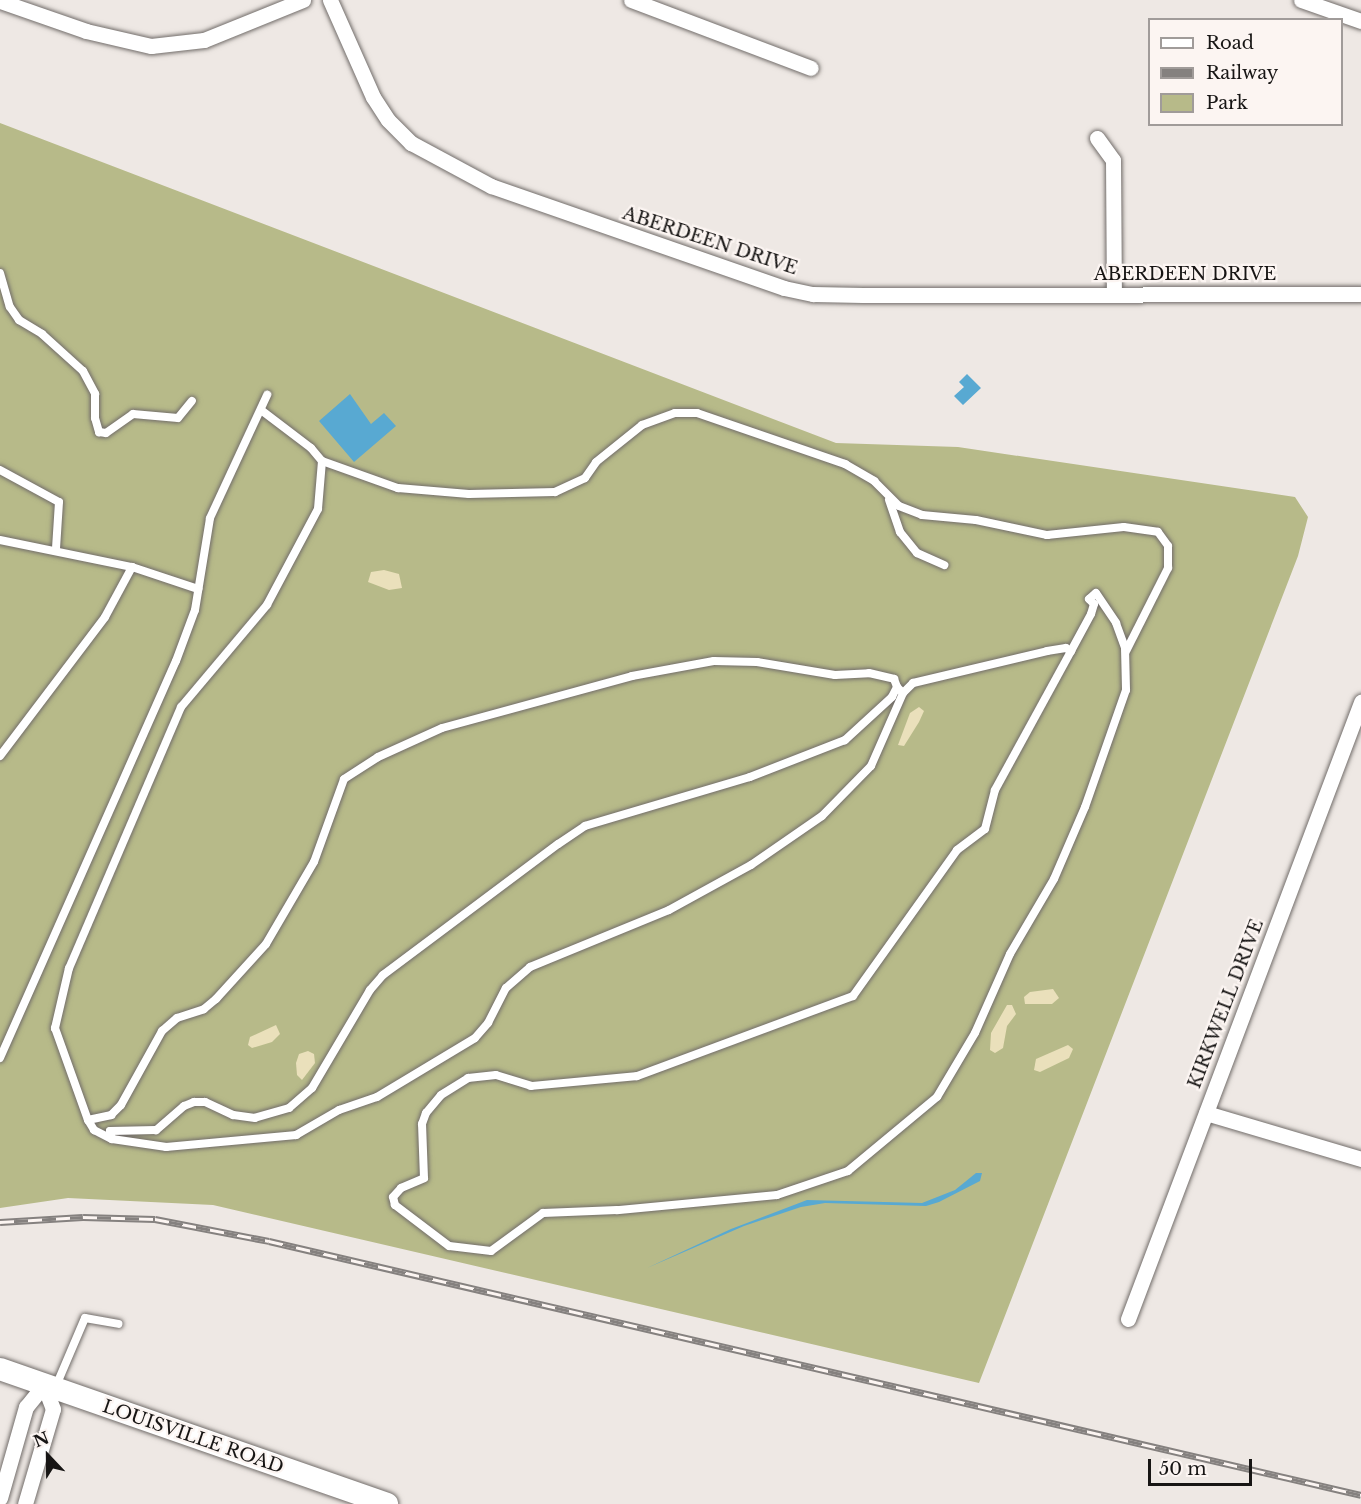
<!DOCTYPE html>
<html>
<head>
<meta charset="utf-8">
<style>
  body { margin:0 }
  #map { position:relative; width:1361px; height:1504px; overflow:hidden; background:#eee8e4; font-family:"Libre Baskerville",serif }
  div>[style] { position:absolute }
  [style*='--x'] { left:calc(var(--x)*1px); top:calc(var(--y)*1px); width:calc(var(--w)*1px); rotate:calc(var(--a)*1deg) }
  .green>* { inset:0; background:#b7ba89 }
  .sand>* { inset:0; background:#eae0bb }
  .water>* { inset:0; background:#58a9d2 }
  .roads { filter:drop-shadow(0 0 2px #726d6a) drop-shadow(0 0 2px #726d6a) }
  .lane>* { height:8px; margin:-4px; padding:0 4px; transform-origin:4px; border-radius:4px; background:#fff }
  .street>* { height:15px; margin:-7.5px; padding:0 7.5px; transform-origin:7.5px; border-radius:7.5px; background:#fff }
  .secondary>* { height:22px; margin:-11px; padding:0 11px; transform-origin:11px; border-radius:11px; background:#fff }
  .rail>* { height:7px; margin-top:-3.5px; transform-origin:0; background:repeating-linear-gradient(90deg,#fcf5f2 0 14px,#85817f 0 28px); box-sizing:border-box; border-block:2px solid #85817f }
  span { translate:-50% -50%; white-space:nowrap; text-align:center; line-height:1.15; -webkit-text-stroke:4.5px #fcf5f2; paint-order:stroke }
  .street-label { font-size:18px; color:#171514 }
  .legend { position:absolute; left:1148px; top:18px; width:195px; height:108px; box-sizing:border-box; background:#fcf5f2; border:2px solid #a09b99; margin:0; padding:8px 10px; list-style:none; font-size:18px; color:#171514 }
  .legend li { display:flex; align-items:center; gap:12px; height:30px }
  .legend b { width:30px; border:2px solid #a09b99 }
  .north { position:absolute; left:18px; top:1426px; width:60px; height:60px; -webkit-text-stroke:4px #fcf5f2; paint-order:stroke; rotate:338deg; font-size:16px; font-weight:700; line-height:24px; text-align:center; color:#171514 }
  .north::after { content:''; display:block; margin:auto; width:21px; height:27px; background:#171514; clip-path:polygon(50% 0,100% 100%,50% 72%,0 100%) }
  .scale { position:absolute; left:1148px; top:1459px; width:104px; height:27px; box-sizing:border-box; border:3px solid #171514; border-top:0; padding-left:8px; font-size:18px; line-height:21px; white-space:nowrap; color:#171514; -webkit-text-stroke:4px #fcf5f2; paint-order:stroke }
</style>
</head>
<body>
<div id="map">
  <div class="green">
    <div style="clip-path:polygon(0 123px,836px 443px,958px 447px,1295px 497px,1308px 517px,1298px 556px,979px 1383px,213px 1205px,68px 1198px,0 1208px)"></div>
  </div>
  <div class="sand">
    <div style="clip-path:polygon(384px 570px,399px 574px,402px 588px,389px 590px,368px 582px,371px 572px)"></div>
    <div style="clip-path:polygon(919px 707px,924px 711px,919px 722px,904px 746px,898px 745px,910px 713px)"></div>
    <div style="clip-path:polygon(1053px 989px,1059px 998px,1052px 1004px,1025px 1004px,1024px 997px,1030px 992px)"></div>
    <div style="clip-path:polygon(1007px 1005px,1012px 1005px,1016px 1014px,1007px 1026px,1003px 1048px,995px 1053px,990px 1050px,991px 1033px)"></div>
    <div style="clip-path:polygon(276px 1025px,280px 1034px,272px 1042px,252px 1048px,248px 1045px,250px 1037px)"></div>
    <div style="clip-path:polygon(1068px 1045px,1073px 1049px,1069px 1058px,1040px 1072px,1034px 1070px,1036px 1059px)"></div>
    <div style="clip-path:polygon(308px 1051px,314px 1054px,315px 1063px,302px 1080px,297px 1075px,296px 1063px,299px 1054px)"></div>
  </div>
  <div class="water">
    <div style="clip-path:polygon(967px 374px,981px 388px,963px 405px,954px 396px,964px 387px,959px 382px)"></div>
    <div style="clip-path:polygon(350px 394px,371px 424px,384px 413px,396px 426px,354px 462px,319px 421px)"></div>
    <div style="clip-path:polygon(976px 1173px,982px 1173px,980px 1181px,939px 1202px,926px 1206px,825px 1203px,801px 1207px,744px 1226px,647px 1268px,731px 1229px,807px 1200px,922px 1203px,955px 1190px)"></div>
  </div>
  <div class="roads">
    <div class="lane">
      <div style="--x:0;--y:273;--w:35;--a:74"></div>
      <div style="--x:10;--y:307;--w:16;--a:55"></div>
      <div style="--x:19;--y:320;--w:27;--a:31"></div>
      <div style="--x:42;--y:334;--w:55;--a:42.1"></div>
      <div style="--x:83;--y:371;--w:26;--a:62"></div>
      <div style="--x:95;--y:394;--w:24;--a:90"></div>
      <div style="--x:95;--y:418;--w:15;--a:74"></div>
      <div style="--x:99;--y:432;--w:7;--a:8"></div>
      <div style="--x:106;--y:433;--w:33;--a:-35"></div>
      <div style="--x:133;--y:414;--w:45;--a:5.1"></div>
      <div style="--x:178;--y:418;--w:22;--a:-51"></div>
      <div style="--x:261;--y:410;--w:63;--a:37.2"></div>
      <div style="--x:311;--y:448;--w:17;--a:50"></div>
      <div style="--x:322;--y:461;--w:48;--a:94.8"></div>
      <div style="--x:318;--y:509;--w:109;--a:118"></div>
      <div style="--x:267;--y:605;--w:133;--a:130.1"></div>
      <div style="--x:181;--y:707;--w:284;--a:113.2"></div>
      <div style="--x:69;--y:968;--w:62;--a:103.1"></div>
      <div style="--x:55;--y:1028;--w:98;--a:70.3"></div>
      <div style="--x:88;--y:1120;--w:24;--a:-12"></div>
      <div style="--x:111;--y:1115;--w:14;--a:-45"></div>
      <div style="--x:121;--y:1105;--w:85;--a:-61"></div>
      <div style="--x:162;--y:1031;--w:20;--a:-41"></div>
      <div style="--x:177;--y:1018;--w:28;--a:-18"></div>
      <div style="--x:204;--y:1009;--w:16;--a:-40"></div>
      <div style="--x:216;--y:999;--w:74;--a:-47.7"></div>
      <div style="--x:266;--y:944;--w:95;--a:-59.7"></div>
      <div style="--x:314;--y:862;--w:88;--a:-70.1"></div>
      <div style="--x:344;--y:779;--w:40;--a:-32.9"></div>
      <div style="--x:378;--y:757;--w:70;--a:-24.4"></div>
      <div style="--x:442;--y:728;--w:197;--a:-15.3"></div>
      <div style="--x:632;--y:676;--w:83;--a:-10.4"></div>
      <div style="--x:714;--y:661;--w:43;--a:1.3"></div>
      <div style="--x:757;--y:662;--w:79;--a:9.5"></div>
      <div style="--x:835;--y:675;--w:34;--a:-3"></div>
      <div style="--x:869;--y:673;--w:26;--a:13"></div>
      <div style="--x:894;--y:679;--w:9;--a:69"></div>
      <div style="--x:897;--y:687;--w:11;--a:117"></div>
      <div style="--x:892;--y:697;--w:64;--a:137.5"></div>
      <div style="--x:845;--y:740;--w:102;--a:158.7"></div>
      <div style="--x:750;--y:777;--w:172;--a:163.5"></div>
      <div style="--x:585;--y:826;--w:32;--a:146"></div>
      <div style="--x:558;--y:844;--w:219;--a:143.2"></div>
      <div style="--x:383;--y:975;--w:20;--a:131"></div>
      <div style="--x:370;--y:990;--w:114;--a:120.6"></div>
      <div style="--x:312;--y:1088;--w:30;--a:139"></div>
      <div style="--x:289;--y:1108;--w:35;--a:164"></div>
      <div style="--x:255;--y:1118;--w:22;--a:-172"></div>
      <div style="--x:233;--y:1115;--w:31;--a:-155"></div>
      <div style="--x:205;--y:1102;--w:11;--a:180"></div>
      <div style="--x:194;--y:1102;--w:11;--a:158"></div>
      <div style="--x:184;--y:1106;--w:37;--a:139"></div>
      <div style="--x:156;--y:1130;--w:46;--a:178.8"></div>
      <div style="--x:110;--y:1131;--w:8;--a:76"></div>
      <div style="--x:112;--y:1139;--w:55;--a:8.4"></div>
      <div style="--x:166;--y:1147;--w:131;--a:-5.3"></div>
      <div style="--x:296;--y:1135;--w:50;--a:-30.2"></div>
      <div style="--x:339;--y:1110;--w:40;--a:-18.9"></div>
      <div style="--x:377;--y:1097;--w:114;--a:-31"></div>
      <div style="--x:475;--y:1038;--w:20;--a:-49"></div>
      <div style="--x:488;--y:1023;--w:39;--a:-63"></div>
      <div style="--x:506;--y:988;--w:32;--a:-41"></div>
      <div style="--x:530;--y:967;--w:150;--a:-22.3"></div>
      <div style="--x:669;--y:910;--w:94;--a:-28.8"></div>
      <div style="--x:751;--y:865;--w:86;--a:-34.6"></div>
      <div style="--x:822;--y:816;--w:70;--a:-45.6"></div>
      <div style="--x:871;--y:766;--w:80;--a:-66.3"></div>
      <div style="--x:903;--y:693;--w:8;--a:-135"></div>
      <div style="--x:322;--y:461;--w:81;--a:19.6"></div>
      <div style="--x:398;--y:488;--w:71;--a:4.8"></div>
      <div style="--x:469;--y:494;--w:86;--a:-1.3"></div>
      <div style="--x:555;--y:492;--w:33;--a:-25"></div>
      <div style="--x:585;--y:478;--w:19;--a:-55"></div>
      <div style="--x:596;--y:462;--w:59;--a:-38.8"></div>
      <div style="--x:642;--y:425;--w:35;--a:-20"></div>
      <div style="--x:675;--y:413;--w:22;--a:0"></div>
      <div style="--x:697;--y:413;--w:157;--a:19"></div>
      <div style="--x:845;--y:464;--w:34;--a:30"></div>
      <div style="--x:874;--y:481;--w:35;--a:45"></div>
      <div style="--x:899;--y:506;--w:25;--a:21"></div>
      <div style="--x:922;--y:515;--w:54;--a:5.3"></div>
      <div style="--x:976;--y:520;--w:73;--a:11.9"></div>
      <div style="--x:1047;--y:535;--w:77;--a:-5.9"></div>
      <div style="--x:1124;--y:527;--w:34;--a:8"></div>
      <div style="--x:1158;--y:532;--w:17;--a:54"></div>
      <div style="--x:1168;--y:546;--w:22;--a:90"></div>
      <div style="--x:1168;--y:568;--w:93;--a:116.8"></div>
      <div style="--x:0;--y:470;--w:67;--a:28.5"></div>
      <div style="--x:59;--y:502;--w:47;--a:93.7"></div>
      <div style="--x:889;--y:500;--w:34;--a:71"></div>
      <div style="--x:900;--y:532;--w:27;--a:51"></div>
      <div style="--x:917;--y:553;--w:30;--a:24"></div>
      <div style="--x:0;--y:540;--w:135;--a:11.6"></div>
      <div style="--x:903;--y:693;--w:14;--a:-45"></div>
      <div style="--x:913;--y:683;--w:138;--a:-13.4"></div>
      <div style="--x:1047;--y:651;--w:19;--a:-9"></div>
      <div style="--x:1066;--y:648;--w:6;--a:31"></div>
      <div style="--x:1071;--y:651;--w:42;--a:-61.6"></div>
      <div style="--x:1091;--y:614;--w:10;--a:-73"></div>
      <div style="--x:1094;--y:604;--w:7;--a:-135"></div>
      <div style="--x:1089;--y:599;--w:9;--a:-41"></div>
      <div style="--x:1096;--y:593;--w:36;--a:56"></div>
      <div style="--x:1116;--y:623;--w:27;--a:70"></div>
      <div style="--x:1125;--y:648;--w:42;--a:88.6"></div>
      <div style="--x:1126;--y:690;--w:124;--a:109.3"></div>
      <div style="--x:1085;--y:807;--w:78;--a:113.3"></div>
      <div style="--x:1054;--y:879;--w:87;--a:120.4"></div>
      <div style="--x:1010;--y:954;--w:86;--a:113.9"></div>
      <div style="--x:975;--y:1033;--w:74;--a:120.7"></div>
      <div style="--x:937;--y:1097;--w:116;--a:140.3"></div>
      <div style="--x:848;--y:1171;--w:75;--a:161.3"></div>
      <div style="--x:777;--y:1195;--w:161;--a:174.6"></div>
      <div style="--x:617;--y:1210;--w:74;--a:177.7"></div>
      <div style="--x:543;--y:1213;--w:64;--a:143.8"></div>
      <div style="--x:491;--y:1251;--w:42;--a:-173.2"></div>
      <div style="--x:449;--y:1246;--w:68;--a:-142.8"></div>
      <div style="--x:395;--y:1205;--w:8;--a:-104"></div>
      <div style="--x:393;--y:1197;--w:12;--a:-48"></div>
      <div style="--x:401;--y:1188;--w:25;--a:-23"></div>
      <div style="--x:424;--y:1178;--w:54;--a:-92.1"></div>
      <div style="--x:422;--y:1124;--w:12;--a:-70"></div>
      <div style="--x:426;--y:1113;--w:23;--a:-50"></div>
      <div style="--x:441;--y:1095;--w:32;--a:-32"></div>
      <div style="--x:468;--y:1078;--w:28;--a:-6"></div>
      <div style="--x:496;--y:1075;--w:37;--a:17"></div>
      <div style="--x:531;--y:1086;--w:106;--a:-5.4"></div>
      <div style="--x:637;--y:1076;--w:230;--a:-20.3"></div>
      <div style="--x:853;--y:996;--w:179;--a:-54.5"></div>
      <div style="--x:957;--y:850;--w:35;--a:-37"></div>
      <div style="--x:985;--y:829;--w:40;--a:-75.6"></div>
      <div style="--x:995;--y:790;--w:158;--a:-61.3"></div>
      <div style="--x:0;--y:756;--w:174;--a:-52.9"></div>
      <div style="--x:105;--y:617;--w:57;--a:-61.6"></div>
      <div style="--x:132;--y:567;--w:70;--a:18.4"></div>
      <div style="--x:0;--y:1058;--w:434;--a:-66.1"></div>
      <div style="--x:176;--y:661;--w:54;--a:-69.6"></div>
      <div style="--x:195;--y:610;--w:93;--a:-80.7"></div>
      <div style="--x:210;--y:518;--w:136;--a:-65.1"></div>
      <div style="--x:88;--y:1120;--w:12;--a:59"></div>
      <div style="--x:94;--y:1130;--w:20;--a:27"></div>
      <div style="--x:56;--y:1386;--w:74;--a:-66.9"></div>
      <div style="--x:85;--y:1318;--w:34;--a:10"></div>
    </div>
    <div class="street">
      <div style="--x:330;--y:0;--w:106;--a:66.1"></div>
      <div style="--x:373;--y:97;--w:27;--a:57"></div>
      <div style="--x:388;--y:120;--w:33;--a:45"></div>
      <div style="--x:411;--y:143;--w:91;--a:28.3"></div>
      <div style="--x:491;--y:186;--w:310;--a:19.2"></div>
      <div style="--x:784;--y:288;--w:30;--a:12"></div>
      <div style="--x:813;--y:294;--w:50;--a:1.1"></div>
      <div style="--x:863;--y:295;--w:498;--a:-0.1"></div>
      <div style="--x:631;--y:0;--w:192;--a:20.7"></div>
      <div style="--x:1301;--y:0;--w:64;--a:19.3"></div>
      <div style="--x:0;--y:1;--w:91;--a:19.2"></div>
      <div style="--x:86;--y:31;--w:67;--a:13"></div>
      <div style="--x:151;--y:46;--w:53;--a:-6.5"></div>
      <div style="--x:204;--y:40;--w:107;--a:-22"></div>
      <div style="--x:1097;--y:138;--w:27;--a:54"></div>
      <div style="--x:1113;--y:160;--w:133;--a:89.6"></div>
      <div style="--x:1206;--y:1113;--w:162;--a:16.5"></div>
      <div style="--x:1128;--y:1319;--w:660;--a:-69.31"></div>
      <div style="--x:0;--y:1498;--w:95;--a:-74.1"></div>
      <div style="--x:26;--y:1407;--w:28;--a:-51"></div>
      <div style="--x:25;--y:1504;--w:99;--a:-73.6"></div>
      <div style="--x:53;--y:1409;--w:26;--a:-111"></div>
    </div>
    <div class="secondary">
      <div style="--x:0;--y:1369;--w:410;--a:19.2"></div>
    </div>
  </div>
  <div class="rail">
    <div style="--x:0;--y:1222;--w:83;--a:-3.4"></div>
    <div style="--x:83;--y:1217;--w:72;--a:1.6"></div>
    <div style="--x:155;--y:1219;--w:116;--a:10.9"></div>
    <div style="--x:269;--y:1241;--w:1121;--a:13.09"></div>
  </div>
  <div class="street-label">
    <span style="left:710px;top:241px;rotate:18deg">ABERDEEN DRIVE</span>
    <span style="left:1185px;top:274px">ABERDEEN DRIVE</span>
    <span style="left:1226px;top:1004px;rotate:-69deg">KIRKWELL DRIVE</span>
    <span style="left:193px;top:1437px;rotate:19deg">LOUISVILLE ROAD</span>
  </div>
  <ul class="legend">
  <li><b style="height:8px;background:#fff"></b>Road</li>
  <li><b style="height:8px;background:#85817f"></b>Railway</li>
  <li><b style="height:16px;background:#b7ba89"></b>Park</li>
  </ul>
  <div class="north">N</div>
  <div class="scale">50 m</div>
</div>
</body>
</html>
